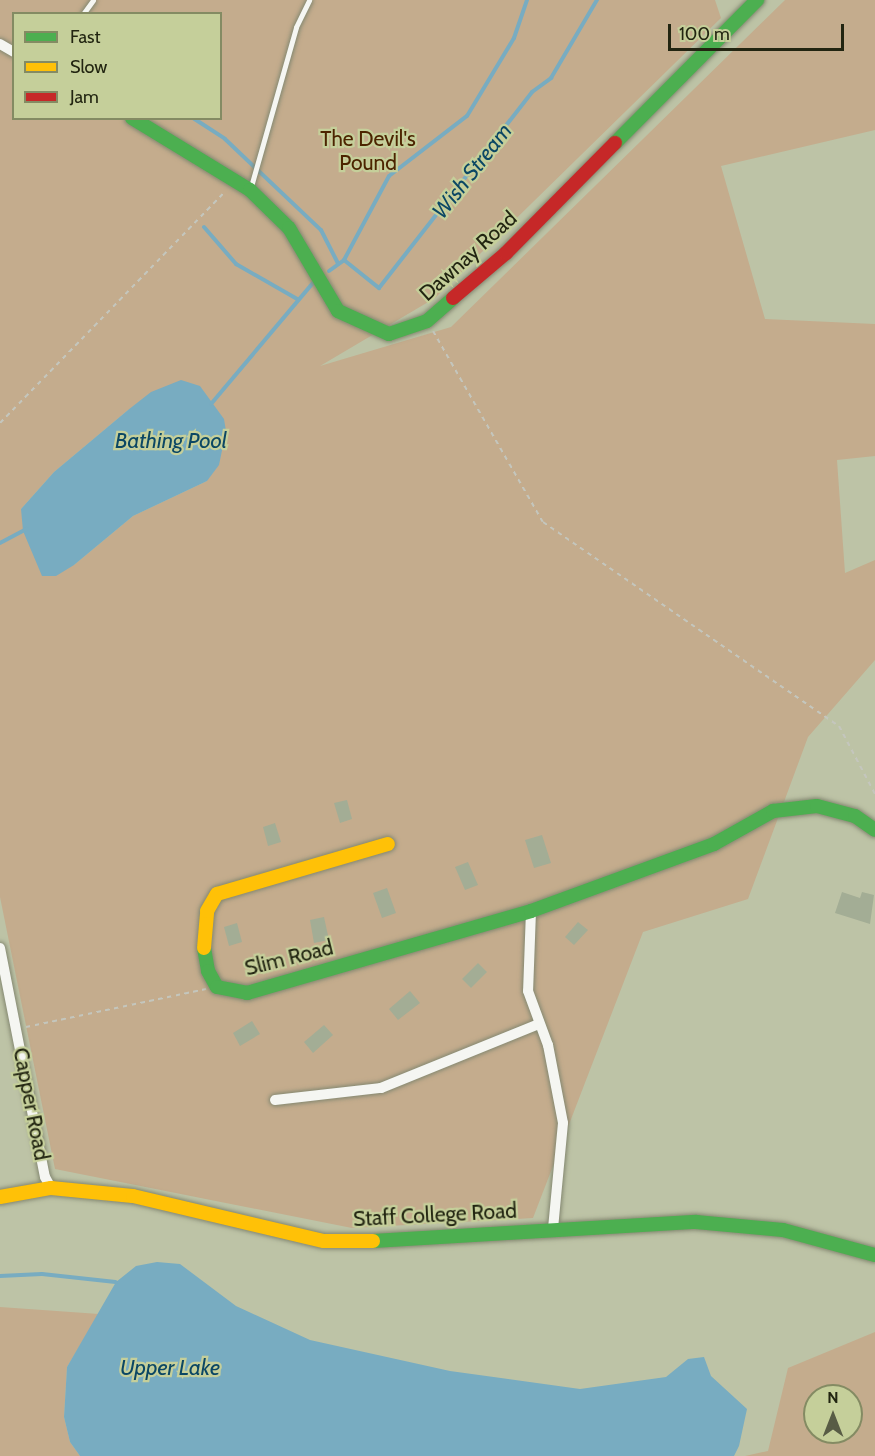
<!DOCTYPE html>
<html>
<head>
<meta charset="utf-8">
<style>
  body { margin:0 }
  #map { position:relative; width:875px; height:1456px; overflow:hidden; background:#bdc3a6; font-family:Cabin,sans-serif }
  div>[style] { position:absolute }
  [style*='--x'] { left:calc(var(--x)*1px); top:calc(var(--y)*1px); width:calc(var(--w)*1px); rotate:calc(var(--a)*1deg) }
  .green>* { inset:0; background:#c4ac8d }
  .water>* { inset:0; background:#78acc1 }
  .stream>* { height:4px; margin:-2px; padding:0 2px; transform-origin:2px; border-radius:2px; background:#78acc1 }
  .building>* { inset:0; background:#a3ad95 }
  .path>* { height:2px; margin-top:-1px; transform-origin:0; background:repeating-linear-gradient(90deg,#c4c6bd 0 4.5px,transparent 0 9px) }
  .roads { filter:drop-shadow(0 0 2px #848871) drop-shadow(0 0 2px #848871) }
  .lane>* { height:5px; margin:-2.5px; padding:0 2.5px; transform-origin:2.5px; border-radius:2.5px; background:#f5f6f2 }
  .street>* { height:10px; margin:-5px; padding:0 5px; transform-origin:5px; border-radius:5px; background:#f5f6f2 }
  .fast>* { height:14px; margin:-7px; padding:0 7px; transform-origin:7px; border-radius:7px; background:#4caf50 }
  .slow>* { height:14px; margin:-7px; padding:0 7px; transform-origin:7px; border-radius:7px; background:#ffc107 }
  .jam>* { height:14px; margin:-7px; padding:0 7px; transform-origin:7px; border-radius:7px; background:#c62828 }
  span { translate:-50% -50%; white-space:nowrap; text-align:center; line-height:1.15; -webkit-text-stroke:4.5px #c5cf9a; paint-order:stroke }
  .park-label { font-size:21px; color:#4c2400 }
  .street-label { font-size:21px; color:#222511 }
  .water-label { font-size:22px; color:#0b4764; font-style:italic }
  .legend { position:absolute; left:12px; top:12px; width:210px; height:108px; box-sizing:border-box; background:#c5cf9a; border:2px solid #848b63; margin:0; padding:8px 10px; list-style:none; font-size:18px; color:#222511 }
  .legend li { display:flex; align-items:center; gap:12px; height:30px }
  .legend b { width:30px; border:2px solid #848b63 }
  .north { position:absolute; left:803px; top:1384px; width:60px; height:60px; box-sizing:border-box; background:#c5cf9a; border:2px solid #848b63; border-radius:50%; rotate:0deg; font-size:16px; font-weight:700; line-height:24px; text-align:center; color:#222511 }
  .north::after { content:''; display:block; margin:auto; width:21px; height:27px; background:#585c45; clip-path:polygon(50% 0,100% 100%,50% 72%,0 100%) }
  .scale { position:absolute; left:668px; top:24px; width:176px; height:27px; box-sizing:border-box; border:3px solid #222511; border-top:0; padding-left:8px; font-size:18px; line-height:21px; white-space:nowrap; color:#222511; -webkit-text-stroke:4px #c5cf9a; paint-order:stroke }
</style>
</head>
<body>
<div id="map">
  <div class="green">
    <div style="clip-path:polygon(evenodd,0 0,715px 0,721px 18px,435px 298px,320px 366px,451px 327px,785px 0,875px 0,875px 130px,721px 166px,765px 319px,875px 324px,875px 456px,837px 460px,845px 573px,875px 560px,875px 660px,808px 737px,748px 899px,643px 932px,533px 1218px,352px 1228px,55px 1169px,0 897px,0 0,14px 14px,220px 14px,220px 118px,14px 118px,14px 14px,0 0,128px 410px,207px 481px,133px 516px,74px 565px,21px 509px,54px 472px,128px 410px)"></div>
    <div style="clip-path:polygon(0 1307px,99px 1314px,67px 1367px,64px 1417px,70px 1442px,80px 1456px,0 1456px)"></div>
    <div style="clip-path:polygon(evenodd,875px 1332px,875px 1456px,745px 1456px,768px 1451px,788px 1368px,875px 1332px,815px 1396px,851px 1396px,851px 1432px,815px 1432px,815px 1396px)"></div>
  </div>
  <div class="water">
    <div style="clip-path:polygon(181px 380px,200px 386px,224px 419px,226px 431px,219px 465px,207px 481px,133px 516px,74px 565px,56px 576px,42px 576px,23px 531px,21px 509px,54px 472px,128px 410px,151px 392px)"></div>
    <div style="clip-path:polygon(157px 1262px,180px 1264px,236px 1306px,310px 1340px,450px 1371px,580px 1389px,666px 1377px,688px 1359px,704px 1357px,711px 1376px,747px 1409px,739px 1446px,734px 1456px,80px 1456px,70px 1442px,64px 1417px,67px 1367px,116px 1282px,136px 1266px)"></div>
  </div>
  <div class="stream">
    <div style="--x:193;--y:118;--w:38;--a:33"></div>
    <div style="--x:225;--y:139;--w:132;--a:43.5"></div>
    <div style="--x:321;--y:230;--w:37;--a:63"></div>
    <div style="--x:204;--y:227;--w:49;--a:49.1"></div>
    <div style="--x:236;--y:264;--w:70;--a:29.8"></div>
    <div style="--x:344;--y:260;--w:45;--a:38.7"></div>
    <div style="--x:379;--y:288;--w:249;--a:-52"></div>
    <div style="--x:532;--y:92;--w:24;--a:-36"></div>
    <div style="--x:551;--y:78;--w:91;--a:-59.5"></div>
    <div style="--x:329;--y:271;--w:19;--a:-36"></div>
    <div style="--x:344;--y:260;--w:95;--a:-61.8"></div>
    <div style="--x:389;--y:176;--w:98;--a:-37.6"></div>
    <div style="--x:467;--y:116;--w:91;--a:-58.9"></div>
    <div style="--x:514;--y:38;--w:40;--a:-71.1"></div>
    <div style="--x:211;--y:404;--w:158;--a:-49.9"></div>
    <div style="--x:0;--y:543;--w:30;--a:-28"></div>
    <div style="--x:0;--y:1276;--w:42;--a:-2.7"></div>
    <div style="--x:42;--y:1274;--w:74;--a:6.2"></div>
  </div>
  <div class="building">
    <div style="clip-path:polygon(347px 800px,352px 819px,340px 823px,334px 803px)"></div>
    <div style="clip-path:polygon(275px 823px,281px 842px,268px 846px,263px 827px)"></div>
    <div style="clip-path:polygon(542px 835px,551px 863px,534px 868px,525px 840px)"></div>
    <div style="clip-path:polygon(468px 862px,478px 885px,465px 890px,455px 867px)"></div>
    <div style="clip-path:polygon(387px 888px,396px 913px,382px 918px,373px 893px)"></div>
    <div style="clip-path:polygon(842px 892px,860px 898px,862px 892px,874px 895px,870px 924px,835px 913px)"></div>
    <div style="clip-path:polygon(324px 917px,329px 940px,314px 943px,310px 920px)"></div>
    <div style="clip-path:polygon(578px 922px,588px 930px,574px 945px,565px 937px)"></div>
    <div style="clip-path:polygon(237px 923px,242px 942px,229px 946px,224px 927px)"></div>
    <div style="clip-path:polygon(478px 963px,487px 972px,471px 988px,462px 979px)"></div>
    <div style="clip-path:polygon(410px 991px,420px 1003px,398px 1020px,389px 1009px)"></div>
    <div style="clip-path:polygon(252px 1021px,260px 1034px,240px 1046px,233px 1033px)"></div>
    <div style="clip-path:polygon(324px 1025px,333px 1035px,313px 1053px,304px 1042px)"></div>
  </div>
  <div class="path">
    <div style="--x:433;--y:331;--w:220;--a:60.1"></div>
    <div style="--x:543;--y:522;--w:359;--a:34.6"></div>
    <div style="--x:839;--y:726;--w:77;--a:62.1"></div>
    <div style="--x:0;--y:423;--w:324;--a:-45.8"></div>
    <div style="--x:26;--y:1027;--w:184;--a:-11.9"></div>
  </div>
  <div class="roads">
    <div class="lane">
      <div style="--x:83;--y:14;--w:17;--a:-54"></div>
      <div style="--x:250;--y:190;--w:169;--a:-74.2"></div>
      <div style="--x:296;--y:27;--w:30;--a:-64"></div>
    </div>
    <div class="street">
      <div style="--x:0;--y:44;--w:16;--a:30"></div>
      <div style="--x:531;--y:911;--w:80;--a:92.1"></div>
      <div style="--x:528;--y:991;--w:58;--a:69.7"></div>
      <div style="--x:548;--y:1045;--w:79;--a:79.1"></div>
      <div style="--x:563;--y:1123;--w:105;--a:95.4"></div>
      <div style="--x:0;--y:948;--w:233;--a:78.9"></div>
      <div style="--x:45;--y:1177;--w:13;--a:61"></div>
      <div style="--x:275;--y:1100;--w:107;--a:-6.5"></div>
      <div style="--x:381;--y:1088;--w:170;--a:-22.1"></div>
    </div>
    <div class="fast">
      <div style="--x:132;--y:118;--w:138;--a:31.4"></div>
      <div style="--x:250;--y:190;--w:54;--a:44.3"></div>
      <div style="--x:289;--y:228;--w:96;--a:59.4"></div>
      <div style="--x:338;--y:311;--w:56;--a:24.3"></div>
      <div style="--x:389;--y:334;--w:40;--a:-18.9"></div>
      <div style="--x:427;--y:321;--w:35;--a:-41"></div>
      <div style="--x:615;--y:143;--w:202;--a:-45.2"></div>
      <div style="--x:204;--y:948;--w:23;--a:80"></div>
      <div style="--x:208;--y:971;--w:18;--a:61"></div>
      <div style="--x:217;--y:987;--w:31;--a:11"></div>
      <div style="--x:247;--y:993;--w:296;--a:-16.1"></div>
      <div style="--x:531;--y:911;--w:195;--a:-20.1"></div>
      <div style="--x:714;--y:844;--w:68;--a:-29.2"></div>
      <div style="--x:773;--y:811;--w:44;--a:-6.5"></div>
      <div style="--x:817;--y:806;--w:39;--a:15"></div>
      <div style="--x:855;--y:816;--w:24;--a:35"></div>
      <div style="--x:373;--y:1241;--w:324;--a:-3.4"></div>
      <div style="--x:696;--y:1222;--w:87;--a:5.3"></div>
      <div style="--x:783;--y:1230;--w:95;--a:15.2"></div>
    </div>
    <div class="slow">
      <div style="--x:204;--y:948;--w:37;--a:-85"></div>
      <div style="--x:207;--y:911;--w:20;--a:-60"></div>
      <div style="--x:217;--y:894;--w:178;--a:-16.3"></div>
      <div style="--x:0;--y:1197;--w:52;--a:-10"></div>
      <div style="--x:51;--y:1188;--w:82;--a:5.6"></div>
      <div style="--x:133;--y:1196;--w:196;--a:13.3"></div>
      <div style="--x:324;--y:1241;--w:49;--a:0"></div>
    </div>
    <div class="jam">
      <div style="--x:453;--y:298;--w:70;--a:-40.3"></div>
      <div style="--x:506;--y:253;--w:155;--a:-45.3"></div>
    </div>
  </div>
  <div class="park-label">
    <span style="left:368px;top:151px">The Devil's<br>Pound</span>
  </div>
  <div class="street-label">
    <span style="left:468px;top:256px;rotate:-42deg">Dawnay Road</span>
    <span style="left:289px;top:958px;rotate:-14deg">Slim Road</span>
    <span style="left:31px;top:1104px;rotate:79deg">Capper Road</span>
    <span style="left:435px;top:1215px;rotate:-3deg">Staff College Road</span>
  </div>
  <div class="water-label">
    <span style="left:472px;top:171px;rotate:-52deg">Wish Stream</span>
    <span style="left:171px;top:441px">Bathing Pool</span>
    <span style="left:170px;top:1368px">Upper Lake</span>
  </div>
  <ul class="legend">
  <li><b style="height:8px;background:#4caf50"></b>Fast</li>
  <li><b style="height:8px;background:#ffc107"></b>Slow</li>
  <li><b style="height:8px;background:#c62828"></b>Jam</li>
  </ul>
  <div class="north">N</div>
  <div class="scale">100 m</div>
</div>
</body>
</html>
